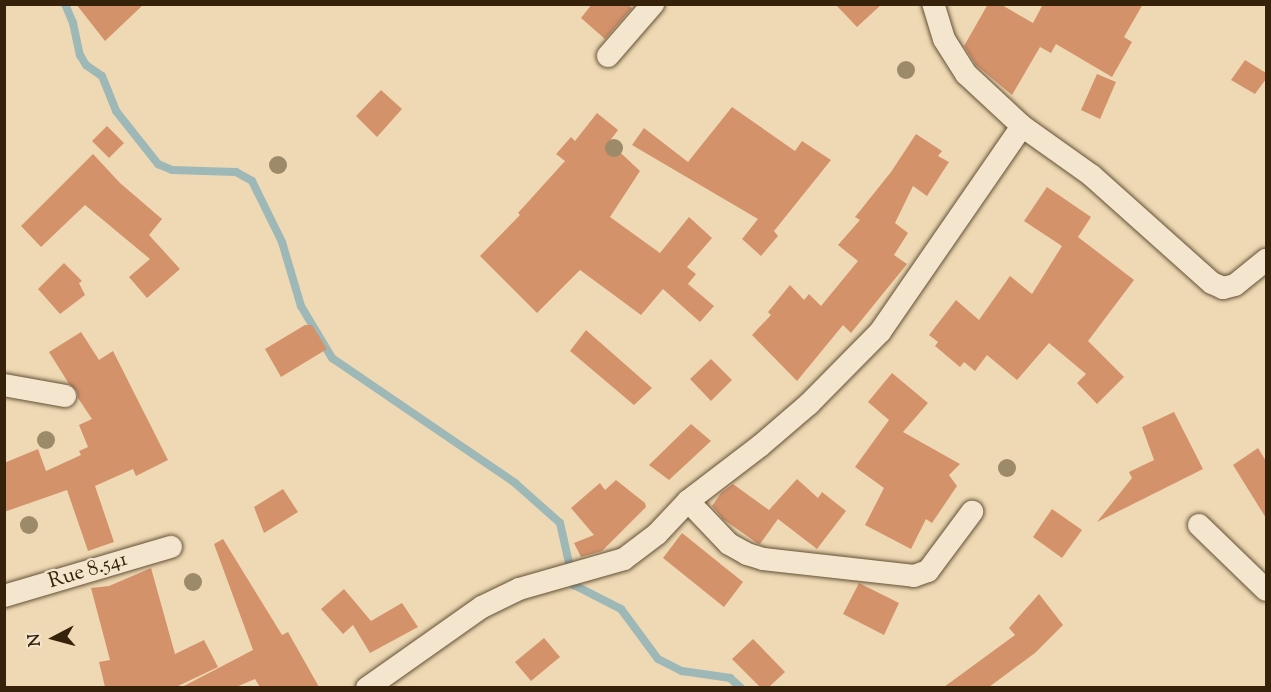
<!DOCTYPE html>
<html>
<head>
<meta charset="utf-8">
<style>
  body { margin:0 }
  #map { position:relative; width:1271px; height:692px; overflow:hidden; background:#eed9b4; font-family:"Sorts Mill Goudy",serif }
  div>[style] { position:absolute }
  [style*='--x'] { left:calc(var(--x)*1px); top:calc(var(--y)*1px); width:calc(var(--w)*1px); rotate:calc(var(--a)*1deg) }
  .stream>* { height:8px; margin:-4px; padding:0 4px; transform-origin:4px; border-radius:4px; background:#9db8b7 }
  .building>* { inset:0; background:#d4926b }
  .roads { filter:drop-shadow(0 0 2px #645035) drop-shadow(0 0 2px #645035) }
  .minor>* { height:22px; margin:-11px; padding:0 11px; transform-origin:11px; border-radius:11px; background:#f4e6ce }
  .trees>* { width:18px; height:18px; margin:-9px; border-radius:50%; background:#9c8a68 }
  span { translate:-50% -50%; white-space:nowrap; text-align:center; line-height:1.15; -webkit-text-stroke:4.5px #f4e6ce; paint-order:stroke }
  .street-label { font-size:21px; color:#36220b }
  .frame { position:absolute; inset:0; border:6px solid #36220b; pointer-events:none }
  .north { position:absolute; left:24px; top:608px; width:60px; height:60px; -webkit-text-stroke:4px #f4e6ce; paint-order:stroke; rotate:264deg; font-size:16px; font-weight:700; line-height:24px; text-align:center; color:#36220b }
  .north::after { content:''; display:block; margin:auto; width:21px; height:27px; background:#36220b; clip-path:polygon(50% 0,100% 100%,50% 72%,0 100%) }
</style>
</head>
<body>
<div id="map">
  <div class="stream">
    <div style="--x:65;--y:4;--w:21;--a:67"></div>
    <div style="--x:73;--y:23;--w:33;--a:78"></div>
    <div style="--x:80;--y:55;--w:12;--a:59"></div>
    <div style="--x:86;--y:65;--w:19;--a:35"></div>
    <div style="--x:102;--y:76;--w:38;--a:68"></div>
    <div style="--x:116;--y:111;--w:68;--a:51.6"></div>
    <div style="--x:158;--y:164;--w:15;--a:23"></div>
    <div style="--x:172;--y:170;--w:64;--a:1.8"></div>
    <div style="--x:236;--y:172;--w:18;--a:29"></div>
    <div style="--x:252;--y:181;--w:68;--a:63.8"></div>
    <div style="--x:282;--y:242;--w:67;--a:73.5"></div>
    <div style="--x:301;--y:306;--w:61;--a:59.2"></div>
    <div style="--x:332;--y:358;--w:222;--a:34.3"></div>
    <div style="--x:515;--y:483;--w:60;--a:41.6"></div>
    <div style="--x:560;--y:523;--w:64;--a:77.3"></div>
    <div style="--x:574;--y:585;--w:53;--a:27.1"></div>
    <div style="--x:621;--y:609;--w:62;--a:53.5"></div>
    <div style="--x:658;--y:659;--w:27;--a:27"></div>
    <div style="--x:682;--y:671;--w:49;--a:8.3"></div>
    <div style="--x:730;--y:678;--w:15;--a:42"></div>
  </div>
  <div class="building">
    <div style="clip-path:polygon(76px 4px,144px 4px,105px 41px)"></div>
    <div style="clip-path:polygon(592px 4px,627px 4px,632px 8px,605px 39px,581px 18px)"></div>
    <div style="clip-path:polygon(835px 4px,882px 4px,857px 27px)"></div>
    <div style="clip-path:polygon(988px 4px,1000px 4px,1033px 23px,1043px 4px,1143px 4px,1124px 37px,1132px 42px,1112px 77px,1056px 44px,1051px 53px,1040px 47px,1012px 95px,976px 65px,964px 46px)"></div>
    <div style="clip-path:polygon(1245px 60px,1266px 73px,1266px 79px,1255px 94px,1231px 80px)"></div>
    <div style="clip-path:polygon(1097px 74px,1116px 82px,1100px 119px,1081px 110px)"></div>
    <div style="clip-path:polygon(381px 90px,402px 109px,377px 137px,356px 116px)"></div>
    <div style="clip-path:polygon(732px 107px,795px 151px,802px 141px,831px 160px,774px 231px,778px 236px,761px 256px,742px 239px,758px 219px,632px 145px,644px 128px,688px 162px)"></div>
    <div style="clip-path:polygon(597px 113px,618px 130px,609px 142px,640px 171px,610px 217px,660px 253px,689px 217px,712px 238px,687px 267px,696px 274px,688px 284px,714px 306px,700px 322px,663px 289px,641px 315px,580px 270px,537px 313px,480px 256px,520px 215px,518px 213px,565px 161px,556px 154px,571px 137px,575px 141px)"></div>
    <div style="clip-path:polygon(107px 126px,124px 143px,109px 158px,92px 141px)"></div>
    <div style="clip-path:polygon(916px 134px,942px 151px,938px 156px,949px 162px,927px 196px,913px 186px,895px 223px,908px 233px,894px 255px,907px 264px,851px 333px,843px 325px,797px 381px,752px 335px,771px 315px,768px 312px,790px 285px,804px 300px,809px 294px,821px 306px,858px 261px,838px 245px,860px 220px,855px 217px,891px 172px)"></div>
    <div style="clip-path:polygon(93px 154px,120px 183px,162px 219px,149px 235px,180px 269px,147px 298px,129px 277px,150px 259px,85px 205px,41px 247px,21px 226px)"></div>
    <div style="clip-path:polygon(1047px 187px,1091px 217px,1078px 237px,1134px 280px,1088px 341px,1124px 377px,1097px 404px,1077px 383px,1086px 374px,1049px 343px,1017px 380px,987px 355px,975px 371px,964px 362px,960px 367px,935px 346px,938px 342px,929px 335px,956px 300px,979px 320px,1010px 276px,1032px 294px,1062px 246px,1024px 221px)"></div>
    <div style="clip-path:polygon(64px 263px,82px 281px,79px 283px,85px 295px,60px 314px,38px 289px)"></div>
    <div style="clip-path:polygon(305px 325px,312px 325px,327px 349px,281px 377px,265px 349px)"></div>
    <div style="clip-path:polygon(586px 330px,652px 388px,634px 405px,570px 351px)"></div>
    <div style="clip-path:polygon(81px 332px,99px 360px,113px 351px,168px 460px,136px 476px,133px 469px,95px 486px,114px 542px,88px 551px,67px 490px,4px 512px,4px 463px,38px 449px,46px 471px,81px 455px,79px 451px,88px 447px,79px 425px,92px 419px,78px 398px,77px 391px,69px 384px,49px 352px)"></div>
    <div style="clip-path:polygon(711px 359px,732px 380px,711px 401px,690px 379px)"></div>
    <div style="clip-path:polygon(892px 373px,928px 403px,903px 432px,960px 464px,949px 475px,957px 486px,932px 523px,926px 519px,911px 549px,865px 525px,884px 488px,855px 467px,889px 420px,868px 402px)"></div>
    <div style="clip-path:polygon(1174px 412px,1203px 469px,1097px 522px,1132px 478px,1129px 472px,1154px 460px,1142px 427px)"></div>
    <div style="clip-path:polygon(691px 424px,711px 441px,669px 480px,649px 465px)"></div>
    <div style="clip-path:polygon(1258px 448px,1266px 461px,1266px 518px,1233px 465px)"></div>
    <div style="clip-path:polygon(797px 479px,818px 498px,822px 492px,846px 511px,817px 549px,778px 519px,760px 544px,757px 543px,723px 519px,712px 506px,721px 493px,733px 484px,769px 510px)"></div>
    <div style="clip-path:polygon(616px 480px,645px 503px,646px 507px,602px 551px,581px 557px,574px 543px,594px 535px,571px 508px,600px 483px,605px 490px)"></div>
    <div style="clip-path:polygon(283px 489px,298px 512px,264px 533px,254px 507px)"></div>
    <div style="clip-path:polygon(1052px 509px,1082px 530px,1062px 558px,1033px 537px)"></div>
    <div style="clip-path:polygon(682px 533px,743px 582px,724px 607px,663px 558px)"></div>
    <div style="clip-path:polygon(223px 539px,282px 635px,288px 632px,319px 687px,260px 687px,255px 679px,236px 687px,182px 687px,253px 650px,214px 544px)"></div>
    <div style="clip-path:polygon(151px 568px,175px 654px,204px 640px,218px 667px,176px 687px,105px 687px,99px 662px,110px 660px,91px 588px,109px 586px)"></div>
    <div style="clip-path:polygon(859px 583px,899px 603px,884px 635px,843px 614px)"></div>
    <div style="clip-path:polygon(344px 589px,371px 621px,402px 603px,418px 627px,370px 653px,353px 625px,343px 634px,321px 609px)"></div>
    <div style="clip-path:polygon(1039px 594px,1063px 625px,1035px 653px,989px 687px,944px 687px,1015px 635px,1009px 628px)"></div>
    <div style="clip-path:polygon(544px 638px,560px 657px,531px 681px,515px 662px)"></div>
    <div style="clip-path:polygon(753px 639px,785px 672px,769px 687px,760px 687px,732px 659px)"></div>
  </div>
  <div class="roads">
    <div class="minor">
      <div style="--x:608;--y:56;--w:69;--a:-49.1"></div>
      <div style="--x:1022;--y:126;--w:85;--a:35.4"></div>
      <div style="--x:1091;--y:175;--w:162;--a:41.8"></div>
      <div style="--x:1212;--y:283;--w:12;--a:24"></div>
      <div style="--x:1223;--y:288;--w:12;--a:-14"></div>
      <div style="--x:1235;--y:285;--w:40;--a:-39"></div>
      <div style="--x:4;--y:385;--w:62;--a:10.2"></div>
      <div style="--x:688;--y:501;--w:59;--a:46.4"></div>
      <div style="--x:729;--y:544;--w:21;--a:29"></div>
      <div style="--x:747;--y:554;--w:17;--a:17"></div>
      <div style="--x:763;--y:559;--w:152;--a:6.4"></div>
      <div style="--x:914;--y:576;--w:15;--a:-20"></div>
      <div style="--x:928;--y:571;--w:74;--a:-53.3"></div>
      <div style="--x:1199;--y:525;--w:93;--a:44.1"></div>
      <div style="--x:4;--y:596;--w:174;--a:-16.4"></div>
      <div style="--x:367;--y:688;--w:141;--a:-35.2"></div>
      <div style="--x:482;--y:607;--w:41;--a:-25.9"></div>
      <div style="--x:519;--y:589;--w:109;--a:-15.9"></div>
      <div style="--x:624;--y:559;--w:41;--a:-37.1"></div>
      <div style="--x:657;--y:534;--w:45;--a:-46.8"></div>
      <div style="--x:688;--y:501;--w:91;--a:-37.4"></div>
      <div style="--x:760;--y:446;--w:65;--a:-40.6"></div>
      <div style="--x:809;--y:404;--w:101;--a:-45.4"></div>
      <div style="--x:880;--y:332;--w:250;--a:-55.4"></div>
      <div style="--x:1022;--y:126;--w:76;--a:-137.1"></div>
      <div style="--x:966;--y:74;--w:41;--a:-122.2"></div>
      <div style="--x:944;--y:39;--w:37;--a:-107"></div>
    </div>
  </div>
  <div class="trees">
    <div style="left:906px;top:70px"></div>
    <div style="left:614px;top:148px"></div>
    <div style="left:278px;top:165px"></div>
    <div style="left:46px;top:440px"></div>
    <div style="left:1007px;top:468px"></div>
    <div style="left:29px;top:525px"></div>
    <div style="left:193px;top:582px"></div>
  </div>
  <div class="street-label">
    <span style="left:88px;top:571px;rotate:-17deg">Rue 8.541</span>
  </div>
  <div class="frame"></div>
  <div class="north">N</div>
</div>
</body>
</html>
